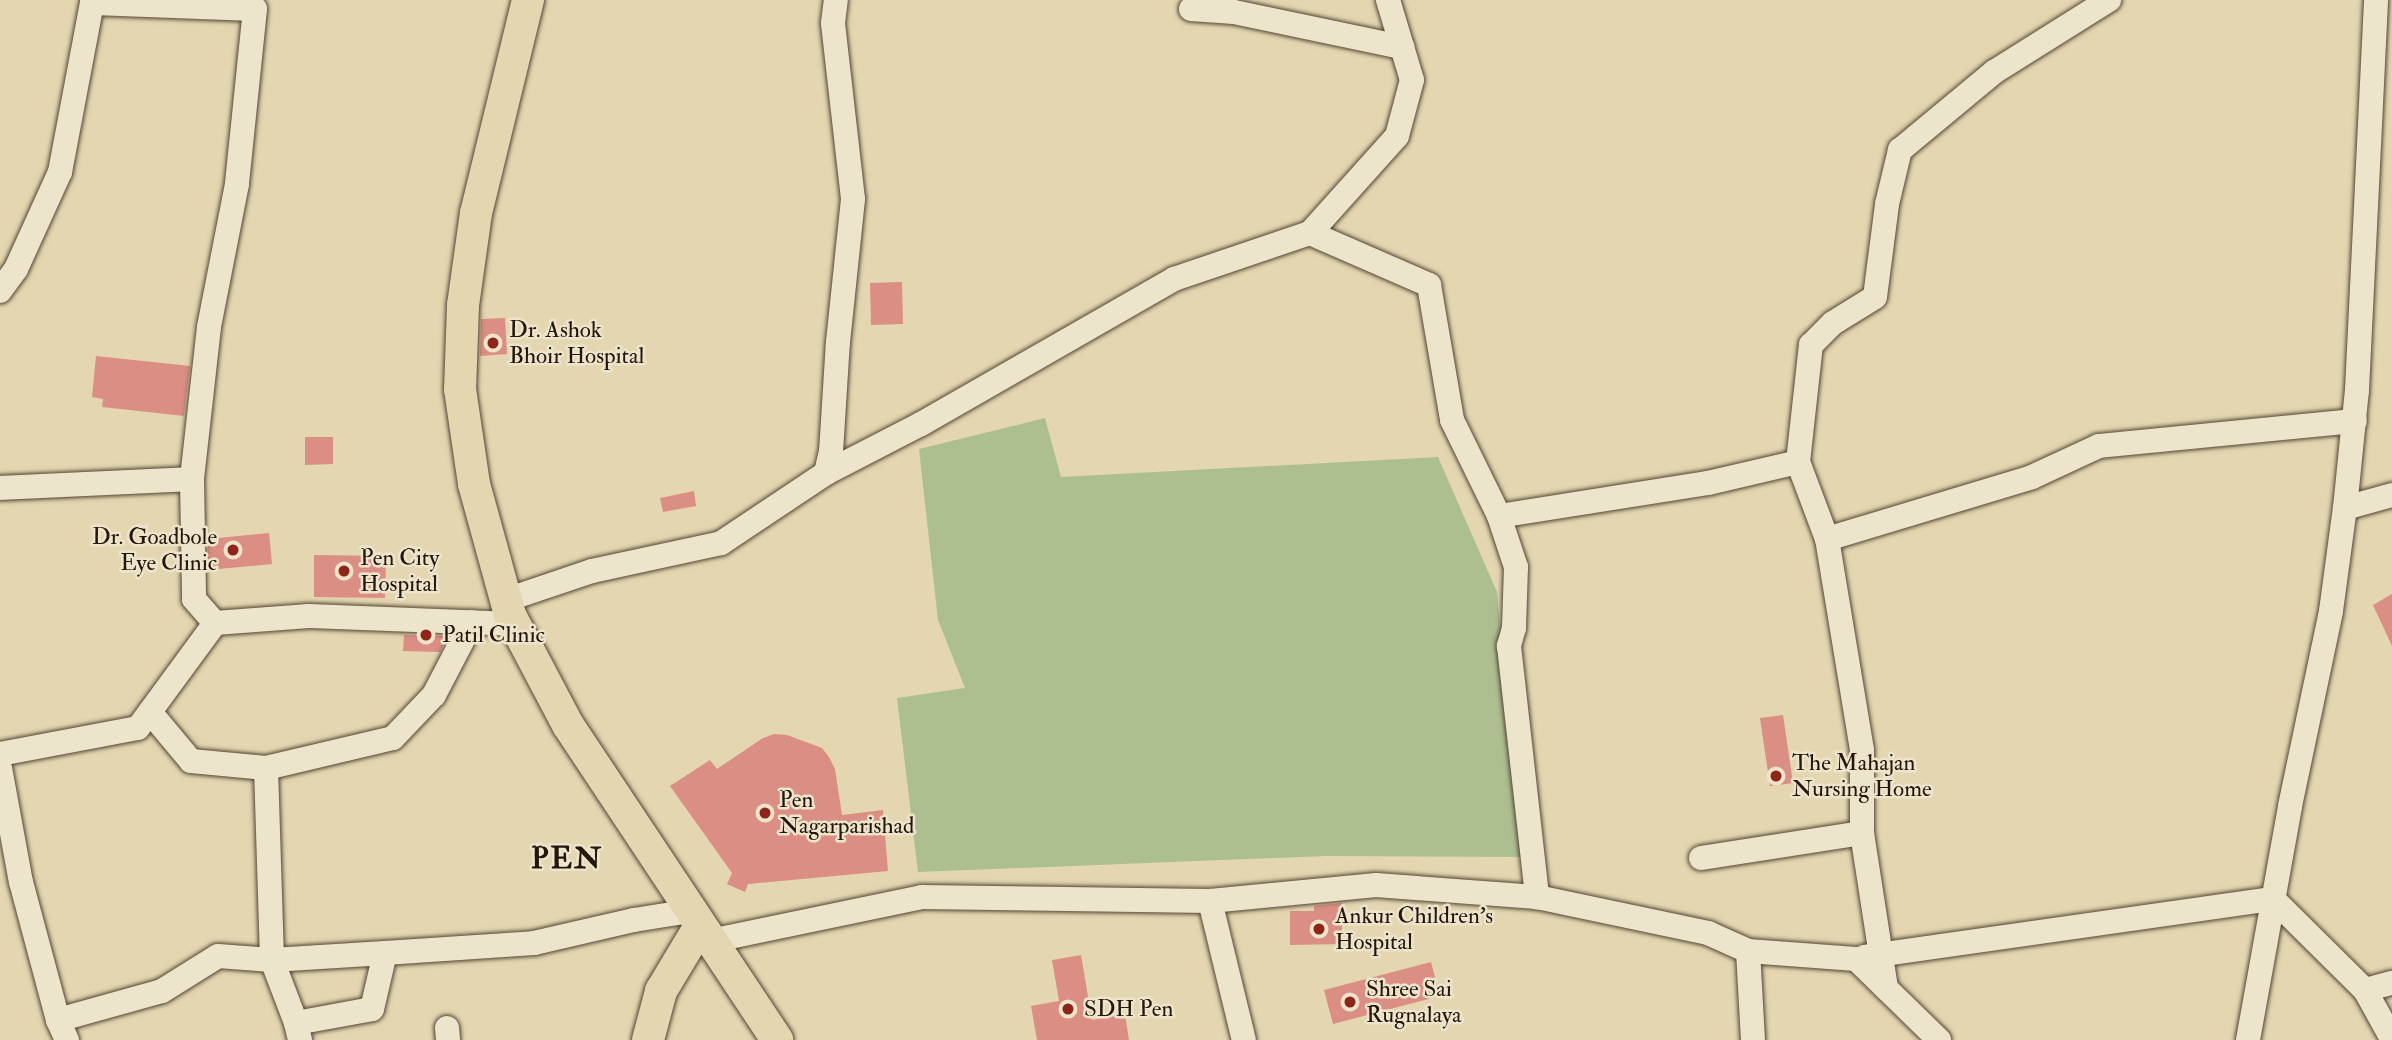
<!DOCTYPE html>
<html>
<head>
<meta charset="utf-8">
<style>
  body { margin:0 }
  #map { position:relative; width:2392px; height:1040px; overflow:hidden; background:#e3d6b0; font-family:"IM FELL Double Pica",serif }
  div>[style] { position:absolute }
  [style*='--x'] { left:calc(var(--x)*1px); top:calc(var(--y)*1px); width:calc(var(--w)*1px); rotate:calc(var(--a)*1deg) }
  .green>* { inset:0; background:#adbf90 }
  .building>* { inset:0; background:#db8e83 }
  .roads { filter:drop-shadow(0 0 2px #544534) drop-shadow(0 0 2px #544534) }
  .minor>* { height:24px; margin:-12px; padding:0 12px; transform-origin:12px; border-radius:12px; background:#ede4cc }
  .major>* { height:32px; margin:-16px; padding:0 16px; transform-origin:16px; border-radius:16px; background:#e3d6b0 }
  .dots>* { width:19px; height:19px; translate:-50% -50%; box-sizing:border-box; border:4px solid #ede4cc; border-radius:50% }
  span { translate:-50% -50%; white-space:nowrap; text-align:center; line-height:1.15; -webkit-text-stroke:5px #ede4cc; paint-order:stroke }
  .poi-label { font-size:23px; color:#25150a }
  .left { translate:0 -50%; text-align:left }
  .right { translate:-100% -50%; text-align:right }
  .district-label { font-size:30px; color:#25150a; font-weight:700; letter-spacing:2px }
</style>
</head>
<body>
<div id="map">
  <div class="green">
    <div style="clip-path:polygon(1045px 418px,1061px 477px,1438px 457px,1497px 592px,1521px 857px,1326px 856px,918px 872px,897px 698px,965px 688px,938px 620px,919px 449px)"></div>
  </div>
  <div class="building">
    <div style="clip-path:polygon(902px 282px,903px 324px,871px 325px,870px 283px)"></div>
    <div style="clip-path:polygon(505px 318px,507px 354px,480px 356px,481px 319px)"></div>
    <div style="clip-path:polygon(96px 356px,190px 366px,184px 416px,102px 407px,103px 399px,92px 397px)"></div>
    <div style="clip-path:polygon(305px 437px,333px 437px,333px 464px,305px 465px)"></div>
    <div style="clip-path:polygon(694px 491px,696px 506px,663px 512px,660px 498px)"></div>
    <div style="clip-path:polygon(269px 533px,272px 564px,208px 570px,208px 539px)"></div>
    <div style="clip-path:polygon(314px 555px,386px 556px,385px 598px,314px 597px)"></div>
    <div style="clip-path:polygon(2392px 594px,2392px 646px,2373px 605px)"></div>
    <div style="clip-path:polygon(404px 635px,447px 636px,447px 638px,440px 652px,403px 651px)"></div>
    <div style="clip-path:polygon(1783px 715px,1793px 783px,1770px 786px,1760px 718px)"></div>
    <div style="clip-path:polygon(774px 734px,787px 735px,822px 748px,829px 757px,835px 769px,842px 815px,883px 810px,888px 871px,748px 884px,745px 892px,727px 884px,732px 873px,670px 786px,710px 760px,717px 769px,763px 738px)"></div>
    <div style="clip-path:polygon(1342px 903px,1342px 944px,1290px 945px,1290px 911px,1314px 911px,1314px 906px)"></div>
    <div style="clip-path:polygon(1081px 955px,1092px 1020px,1125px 1014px,1129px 1040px,1037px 1040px,1031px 1006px,1059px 1001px,1052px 960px)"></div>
    <div style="clip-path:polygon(1431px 962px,1440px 996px,1333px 1024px,1324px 990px)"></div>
  </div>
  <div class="roads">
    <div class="minor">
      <div style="--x:1191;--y:9;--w:43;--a:4"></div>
      <div style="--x:1234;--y:12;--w:172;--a:11.8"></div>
      <div style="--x:1310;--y:233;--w:130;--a:23.6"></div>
      <div style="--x:1429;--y:285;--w:137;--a:80.3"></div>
      <div style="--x:1452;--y:420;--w:107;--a:63.9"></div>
      <div style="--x:1499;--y:516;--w:54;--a:71.6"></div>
      <div style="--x:1516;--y:567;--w:61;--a:91.9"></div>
      <div style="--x:1514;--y:628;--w:19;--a:106"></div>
      <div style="--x:1509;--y:646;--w:253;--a:83.6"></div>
      <div style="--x:0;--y:291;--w:27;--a:-54"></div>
      <div style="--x:16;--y:269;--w:107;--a:-65.6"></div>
      <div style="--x:60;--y:172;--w:172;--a:-79.3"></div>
      <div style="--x:92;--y:3;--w:163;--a:2.1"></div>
      <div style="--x:255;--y:9;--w:176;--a:95.9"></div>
      <div style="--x:237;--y:184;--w:146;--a:101.1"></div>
      <div style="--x:209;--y:327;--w:153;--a:96.4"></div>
      <div style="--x:192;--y:479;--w:120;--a:89"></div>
      <div style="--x:194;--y:599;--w:32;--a:49"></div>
      <div style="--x:826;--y:473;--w:22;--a:-77"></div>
      <div style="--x:831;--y:452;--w:110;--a:-86.4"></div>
      <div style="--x:838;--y:342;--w:144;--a:-84"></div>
      <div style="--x:853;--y:199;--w:177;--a:-96.5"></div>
      <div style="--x:833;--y:23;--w:23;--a:-83"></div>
      <div style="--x:0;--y:488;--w:192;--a:-2.7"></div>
      <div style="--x:2345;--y:508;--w:49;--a:-15.5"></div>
      <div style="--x:1499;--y:516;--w:212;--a:-9"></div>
      <div style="--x:1708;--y:483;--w:92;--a:-13.1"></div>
      <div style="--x:1827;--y:539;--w:214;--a:-16.8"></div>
      <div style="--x:2032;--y:477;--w:74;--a:-24.8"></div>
      <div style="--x:2099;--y:446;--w:257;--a:-5.6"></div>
      <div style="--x:506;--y:600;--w:91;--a:-18.6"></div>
      <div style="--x:592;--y:571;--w:132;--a:-12.2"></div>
      <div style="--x:721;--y:543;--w:126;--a:-33.7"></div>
      <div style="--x:826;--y:473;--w:107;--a:-27.3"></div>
      <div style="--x:921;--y:424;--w:292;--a:-29.8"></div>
      <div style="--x:1174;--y:279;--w:144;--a:-18.7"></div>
      <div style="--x:1310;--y:233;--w:130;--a:-48.1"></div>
      <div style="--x:1397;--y:136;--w:58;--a:-75"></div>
      <div style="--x:1412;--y:80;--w:84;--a:-106.7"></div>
      <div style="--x:150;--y:712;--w:64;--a:50.1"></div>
      <div style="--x:191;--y:761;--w:75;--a:5.3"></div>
      <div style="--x:266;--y:768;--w:130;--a:-13.3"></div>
      <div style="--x:393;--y:738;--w:59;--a:-46.4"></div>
      <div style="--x:434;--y:695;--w:82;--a:-62.5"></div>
      <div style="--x:0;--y:754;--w:140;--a:-10.7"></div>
      <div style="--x:138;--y:728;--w:130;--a:-53.7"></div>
      <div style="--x:215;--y:623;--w:94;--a:-4.3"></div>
      <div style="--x:309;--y:616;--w:206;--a:2.2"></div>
      <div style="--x:0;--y:768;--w:116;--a:79.6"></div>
      <div style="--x:21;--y:882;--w:143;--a:75"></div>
      <div style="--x:58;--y:1020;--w:22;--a:66"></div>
      <div style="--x:266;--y:768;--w:192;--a:88.2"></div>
      <div style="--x:272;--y:960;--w:67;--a:69.1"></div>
      <div style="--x:1701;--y:858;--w:163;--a:-8.8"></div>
      <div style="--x:1210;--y:901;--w:143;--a:76.3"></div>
      <div style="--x:710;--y:941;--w:217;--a:-11.7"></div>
      <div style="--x:922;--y:897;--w:288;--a:0.8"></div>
      <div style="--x:1210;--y:901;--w:167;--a:-5.5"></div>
      <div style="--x:1376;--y:885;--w:161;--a:4.3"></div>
      <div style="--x:1537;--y:897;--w:175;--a:11.9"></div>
      <div style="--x:1708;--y:933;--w:44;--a:24.2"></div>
      <div style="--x:1748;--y:951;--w:108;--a:4.2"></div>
      <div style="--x:1856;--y:959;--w:116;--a:44.3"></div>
      <div style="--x:1748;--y:951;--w:89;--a:86.8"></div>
      <div style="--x:1864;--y:957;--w:413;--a:-8.1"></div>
      <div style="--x:2273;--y:899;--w:129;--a:44.7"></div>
      <div style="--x:2365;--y:990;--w:28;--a:-15"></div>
      <div style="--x:1886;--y:988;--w:157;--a:-98.8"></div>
      <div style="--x:1862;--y:833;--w:83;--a:-90"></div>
      <div style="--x:1862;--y:750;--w:214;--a:-99.4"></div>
      <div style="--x:1827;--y:539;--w:82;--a:-110.6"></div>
      <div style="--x:1798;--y:462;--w:118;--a:-83.7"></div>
      <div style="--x:1811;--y:345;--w:31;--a:-45"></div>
      <div style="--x:1833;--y:323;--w:49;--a:-31.8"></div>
      <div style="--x:1875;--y:297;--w:94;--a:-82.6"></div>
      <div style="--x:1887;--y:204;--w:56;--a:-76.5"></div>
      <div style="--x:1900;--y:150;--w:122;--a:-39.7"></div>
      <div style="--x:1994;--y:72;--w:136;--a:-32.1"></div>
      <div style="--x:2365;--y:990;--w:56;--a:61.1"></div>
      <div style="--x:58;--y:1020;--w:108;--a:-15.6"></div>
      <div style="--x:162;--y:991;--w:66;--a:-32"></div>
      <div style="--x:218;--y:956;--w:54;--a:4.2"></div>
      <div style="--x:272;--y:960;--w:113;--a:-3.5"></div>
      <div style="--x:447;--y:1028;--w:12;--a:85"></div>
      <div style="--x:300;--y:1040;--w:17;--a:-103"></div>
      <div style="--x:296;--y:1023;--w:77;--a:-10.4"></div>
      <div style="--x:372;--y:1009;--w:57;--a:-76.9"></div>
      <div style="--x:385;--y:953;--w:149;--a:-3.8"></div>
      <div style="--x:534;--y:943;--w:103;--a:-13"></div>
      <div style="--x:634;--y:920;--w:57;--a:-9.1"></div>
      <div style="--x:2248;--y:1040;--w:238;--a:-79.8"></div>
      <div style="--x:2290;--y:806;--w:199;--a:-78.1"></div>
      <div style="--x:2331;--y:611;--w:104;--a:-82.3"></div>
      <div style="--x:2345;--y:508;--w:119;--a:-84.2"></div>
      <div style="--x:2357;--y:390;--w:390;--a:-87.2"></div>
    </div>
    <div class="major">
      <div style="--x:528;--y:0;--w:219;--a:103.7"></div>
      <div style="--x:476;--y:213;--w:93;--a:98"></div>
      <div style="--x:463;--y:305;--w:84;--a:92"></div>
      <div style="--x:460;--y:389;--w:96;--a:81.6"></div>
      <div style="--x:474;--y:484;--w:136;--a:74.6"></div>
      <div style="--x:510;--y:615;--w:124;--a:62.2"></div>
      <div style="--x:568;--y:725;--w:378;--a:56.4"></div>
      <div style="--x:648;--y:1040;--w:51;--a:-75.1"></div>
      <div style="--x:661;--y:991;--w:76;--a:-59"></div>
    </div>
  </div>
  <div class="dots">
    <div style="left:493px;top:343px;background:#8f2418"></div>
    <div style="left:233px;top:550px;background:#8f2418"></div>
    <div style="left:344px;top:571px;background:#8f2418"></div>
    <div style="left:426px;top:635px;background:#8f2418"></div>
    <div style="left:1776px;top:776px;background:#8f2418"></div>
    <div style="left:765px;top:813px;background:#8f2418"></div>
    <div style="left:1319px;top:929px;background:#8f2418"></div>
    <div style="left:1350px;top:1002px;background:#8f2418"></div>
    <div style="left:1068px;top:1009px;background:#8f2418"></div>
  </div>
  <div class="poi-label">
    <span class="left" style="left:509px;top:343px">Dr. Ashok<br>Bhoir Hospital</span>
    <span class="right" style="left:217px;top:550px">Dr. Goadbole<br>Eye Clinic</span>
    <span class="left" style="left:360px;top:571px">Pen City<br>Hospital</span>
    <span class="left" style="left:442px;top:635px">Patil Clinic</span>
    <span class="left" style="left:1792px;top:776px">The Mahajan<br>Nursing Home</span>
    <span class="left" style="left:779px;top:813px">Pen<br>Nagarparishad</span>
    <span class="left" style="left:1335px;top:929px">Ankur Children's<br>Hospital</span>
    <span class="left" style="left:1366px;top:1002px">Shree Sai<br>Rugnalaya</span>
    <span class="left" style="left:1084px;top:1009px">SDH Pen</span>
  </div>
  <div class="district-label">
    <span style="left:567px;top:859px">PEN</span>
  </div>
</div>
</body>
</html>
